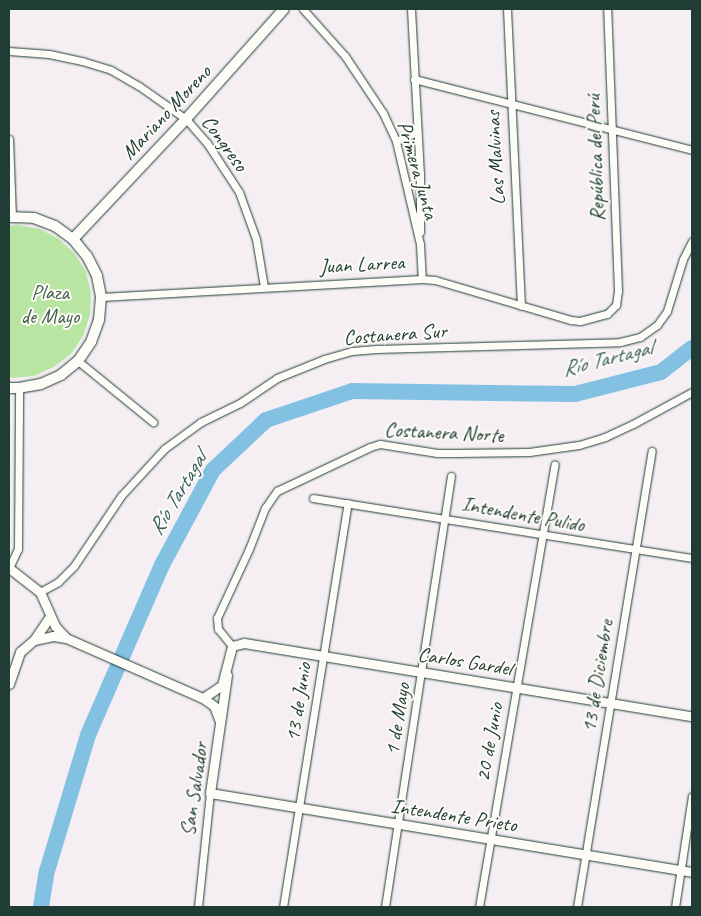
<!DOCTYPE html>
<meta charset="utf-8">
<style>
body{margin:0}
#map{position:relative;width:701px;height:916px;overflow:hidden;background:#f5eff4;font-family:Caveat,sans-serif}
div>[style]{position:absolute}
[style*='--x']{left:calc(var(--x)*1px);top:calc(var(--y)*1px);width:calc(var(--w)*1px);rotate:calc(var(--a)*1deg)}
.green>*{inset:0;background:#b8e5a2}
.river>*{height:16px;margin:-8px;padding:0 8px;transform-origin:8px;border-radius:8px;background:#83c1e3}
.roads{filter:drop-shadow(0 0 1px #1f3d34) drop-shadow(0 0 1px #1f3d34)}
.minor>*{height:7px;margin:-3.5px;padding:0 3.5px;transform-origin:3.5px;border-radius:3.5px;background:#fdfcf7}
.tertiary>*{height:9px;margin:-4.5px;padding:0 4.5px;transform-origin:4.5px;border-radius:4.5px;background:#fdfcf7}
.secondary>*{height:10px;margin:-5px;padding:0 5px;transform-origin:5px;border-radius:5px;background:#fdfcf7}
span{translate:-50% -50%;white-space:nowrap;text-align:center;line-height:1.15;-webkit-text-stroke:4px #fdfcf7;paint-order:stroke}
.street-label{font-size:21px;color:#1f3d34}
.park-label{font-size:21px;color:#3e5f4a}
.water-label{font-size:22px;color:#385e60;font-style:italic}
.frame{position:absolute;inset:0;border:10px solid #1f3d34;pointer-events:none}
</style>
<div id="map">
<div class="green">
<div style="clip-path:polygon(18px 225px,40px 229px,59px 239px,75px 254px,86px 272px,91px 293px,90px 315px,83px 336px,71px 354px,54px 367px,34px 376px,13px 378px,9px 377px,9px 226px)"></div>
</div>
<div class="river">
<div style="--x:41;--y:907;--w:36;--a:-81"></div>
<div style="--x:47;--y:871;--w:142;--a:-73.2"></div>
<div style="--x:88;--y:735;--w:185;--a:-66.5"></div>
<div style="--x:162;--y:565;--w:108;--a:-61.8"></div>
<div style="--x:213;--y:470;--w:73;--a:-43.3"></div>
<div style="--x:266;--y:420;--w:91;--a:-18.6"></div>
<div style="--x:352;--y:391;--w:223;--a:0.8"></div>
<div style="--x:575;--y:394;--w:89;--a:-14.3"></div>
<div style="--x:661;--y:372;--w:39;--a:-38"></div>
</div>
<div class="roads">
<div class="minor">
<div style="--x:303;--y:9;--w:63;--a:48.2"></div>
<div style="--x:345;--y:56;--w:69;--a:56.3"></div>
<div style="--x:383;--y:113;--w:31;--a:65"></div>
<div style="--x:396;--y:141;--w:106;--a:76.9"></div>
<div style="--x:420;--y:244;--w:35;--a:87"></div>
<div style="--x:411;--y:9;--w:165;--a:86.9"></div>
<div style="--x:420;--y:174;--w:58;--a:90"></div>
<div style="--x:507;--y:9;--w:297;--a:87.3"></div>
<div style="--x:9;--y:51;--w:40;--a:4.3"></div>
<div style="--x:49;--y:54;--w:34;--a:12"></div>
<div style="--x:82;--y:61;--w:30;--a:17"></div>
<div style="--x:111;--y:70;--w:32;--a:30"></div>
<div style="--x:139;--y:86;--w:57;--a:35.1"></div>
<div style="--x:186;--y:119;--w:32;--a:49"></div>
<div style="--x:207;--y:143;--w:59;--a:56.9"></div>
<div style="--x:239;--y:192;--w:50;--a:70.1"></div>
<div style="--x:256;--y:239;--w:49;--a:80.5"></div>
<div style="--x:414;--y:79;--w:287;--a:14.3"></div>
<div style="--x:9;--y:139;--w:77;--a:87.8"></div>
<div style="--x:396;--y:141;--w:23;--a:-23"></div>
<div style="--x:101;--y:297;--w:322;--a:-3.2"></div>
<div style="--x:422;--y:279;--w:13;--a:4"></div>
<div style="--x:435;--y:280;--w:142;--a:16.4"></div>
<div style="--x:571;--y:320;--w:9;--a:6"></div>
<div style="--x:580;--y:321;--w:28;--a:-15"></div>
<div style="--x:607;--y:314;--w:13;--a:-45"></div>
<div style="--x:616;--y:305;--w:15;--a:-82"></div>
<div style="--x:618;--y:290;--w:281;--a:-92.2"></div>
<div style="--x:78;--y:361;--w:97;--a:39.1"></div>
<div style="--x:313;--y:498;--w:384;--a:9"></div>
<div style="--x:9;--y:568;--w:21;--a:-65"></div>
<div style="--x:18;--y:549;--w:161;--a:-89.6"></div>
<div style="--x:40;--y:592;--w:21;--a:-29"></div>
<div style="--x:58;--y:582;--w:23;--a:-45"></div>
<div style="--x:74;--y:566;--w:84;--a:-56.1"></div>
<div style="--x:121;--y:496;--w:64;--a:-47.5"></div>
<div style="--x:164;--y:449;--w:46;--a:-36.1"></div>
<div style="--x:201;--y:422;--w:43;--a:-26"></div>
<div style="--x:240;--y:403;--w:45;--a:-34"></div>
<div style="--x:277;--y:378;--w:51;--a:-22"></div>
<div style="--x:324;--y:359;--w:29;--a:-16"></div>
<div style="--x:352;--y:351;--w:24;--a:-5"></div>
<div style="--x:376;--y:349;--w:244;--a:-1.6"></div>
<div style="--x:620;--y:342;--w:21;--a:-14"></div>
<div style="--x:640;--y:337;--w:21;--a:-35"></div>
<div style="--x:657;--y:325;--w:17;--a:-54"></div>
<div style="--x:667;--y:311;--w:54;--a:-72.9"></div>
<div style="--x:683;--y:259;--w:20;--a:-63"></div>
<div style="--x:232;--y:646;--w:22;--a:-129"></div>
<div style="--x:218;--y:629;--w:11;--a:-95"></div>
<div style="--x:217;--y:618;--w:76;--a:-65.1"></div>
<div style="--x:249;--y:549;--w:44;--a:-68.7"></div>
<div style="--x:265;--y:508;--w:21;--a:-55"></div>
<div style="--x:277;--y:491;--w:103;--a:-25.3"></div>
<div style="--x:370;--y:447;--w:10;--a:-17"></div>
<div style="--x:380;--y:444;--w:58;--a:9"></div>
<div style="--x:437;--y:453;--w:20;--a:0"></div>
<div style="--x:457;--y:453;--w:72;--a:-0.8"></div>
<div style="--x:529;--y:452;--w:50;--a:-8"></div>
<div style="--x:579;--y:445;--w:27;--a:-17"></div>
<div style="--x:605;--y:437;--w:31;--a:-25"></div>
<div style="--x:633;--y:424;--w:67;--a:-28.5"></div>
<div style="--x:198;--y:907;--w:115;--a:-84"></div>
<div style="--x:283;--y:907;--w:409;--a:-80.9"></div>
<div style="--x:385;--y:907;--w:436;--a:-81.3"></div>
<div style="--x:479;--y:907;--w:449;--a:-80.3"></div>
<div style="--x:577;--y:907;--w:462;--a:-80.7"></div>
<div style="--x:675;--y:907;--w:112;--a:-81.3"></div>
</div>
<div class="tertiary">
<div style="--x:9;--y:568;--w:39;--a:38"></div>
<div style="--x:40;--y:592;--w:37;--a:66"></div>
<div style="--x:55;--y:626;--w:16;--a:47"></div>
<div style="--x:34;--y:640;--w:19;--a:-12"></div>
<div style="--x:53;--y:636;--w:13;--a:9"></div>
<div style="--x:66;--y:638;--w:150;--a:23.7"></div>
<div style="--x:203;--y:698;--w:14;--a:36"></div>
<div style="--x:214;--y:706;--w:17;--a:69"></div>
<div style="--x:227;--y:675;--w:119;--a:98.2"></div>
<div style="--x:210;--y:793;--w:488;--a:9.3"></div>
<div style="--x:9;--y:684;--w:34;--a:-71"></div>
<div style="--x:20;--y:652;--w:18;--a:-41"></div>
<div style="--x:34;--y:640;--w:29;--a:-56"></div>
<div style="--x:203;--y:698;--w:23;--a:-34"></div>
<div style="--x:222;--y:685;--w:40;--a:-75.6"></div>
<div style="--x:232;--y:646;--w:12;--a:-14"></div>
<div style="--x:244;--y:643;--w:454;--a:9.3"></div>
</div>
<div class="secondary">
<div style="--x:9;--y:217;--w:25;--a:2"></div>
<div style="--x:34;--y:218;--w:22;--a:21"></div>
<div style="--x:55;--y:226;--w:22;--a:36"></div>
<div style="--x:73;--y:239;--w:22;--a:51"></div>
<div style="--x:87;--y:256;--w:22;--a:63"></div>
<div style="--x:97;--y:276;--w:21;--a:79"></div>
<div style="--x:101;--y:297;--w:23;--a:95"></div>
<div style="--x:99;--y:320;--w:23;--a:110"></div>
<div style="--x:91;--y:342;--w:23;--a:124"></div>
<div style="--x:78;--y:361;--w:22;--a:141"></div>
<div style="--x:61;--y:375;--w:22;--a:156"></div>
<div style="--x:41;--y:384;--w:22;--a:170"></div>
<div style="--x:19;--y:388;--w:10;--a:180"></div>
<div style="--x:73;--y:239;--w:165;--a:-46.7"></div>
<div style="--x:186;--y:119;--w:147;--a:-48.3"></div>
</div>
</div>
<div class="street-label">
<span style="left:166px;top:112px;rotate:-47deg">Mariano Moreno</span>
<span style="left:225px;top:143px;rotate:54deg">Congreso</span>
<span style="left:495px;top:158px;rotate:-93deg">Las Malvinas</span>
<span style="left:595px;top:158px;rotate:-92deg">República del Perú</span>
<span style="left:418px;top:170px;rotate:74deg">Primera Junta</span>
<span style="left:362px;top:264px;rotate:-3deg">Juan Larrea</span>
<span style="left:395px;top:334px;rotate:-4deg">Costanera Sur</span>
<span style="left:444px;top:432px;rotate:3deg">Costanera Norte</span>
<span style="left:523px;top:514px;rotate:10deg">Intendente Pulido</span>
<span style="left:465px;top:661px;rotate:9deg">Carlos Gardel</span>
<span style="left:597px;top:676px;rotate:-81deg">13 de Diciembre</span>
<span style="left:298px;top:702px;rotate:-81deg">13 de Junio</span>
<span style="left:397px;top:719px;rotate:-81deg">1 de Mayo</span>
<span style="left:489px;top:742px;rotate:-80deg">20 de Junio</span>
<span style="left:194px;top:789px;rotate:-82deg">San Salvador</span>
<span style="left:454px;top:815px;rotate:9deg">Intendente Prieto</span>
</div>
<div class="park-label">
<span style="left:50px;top:304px">Plaza<br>de Mayo</span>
</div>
<div class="water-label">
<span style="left:607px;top:359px;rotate:-14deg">Río Tartagal</span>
<span style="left:178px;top:494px;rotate:-59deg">Río Tartagal</span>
</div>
<div class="frame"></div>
</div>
